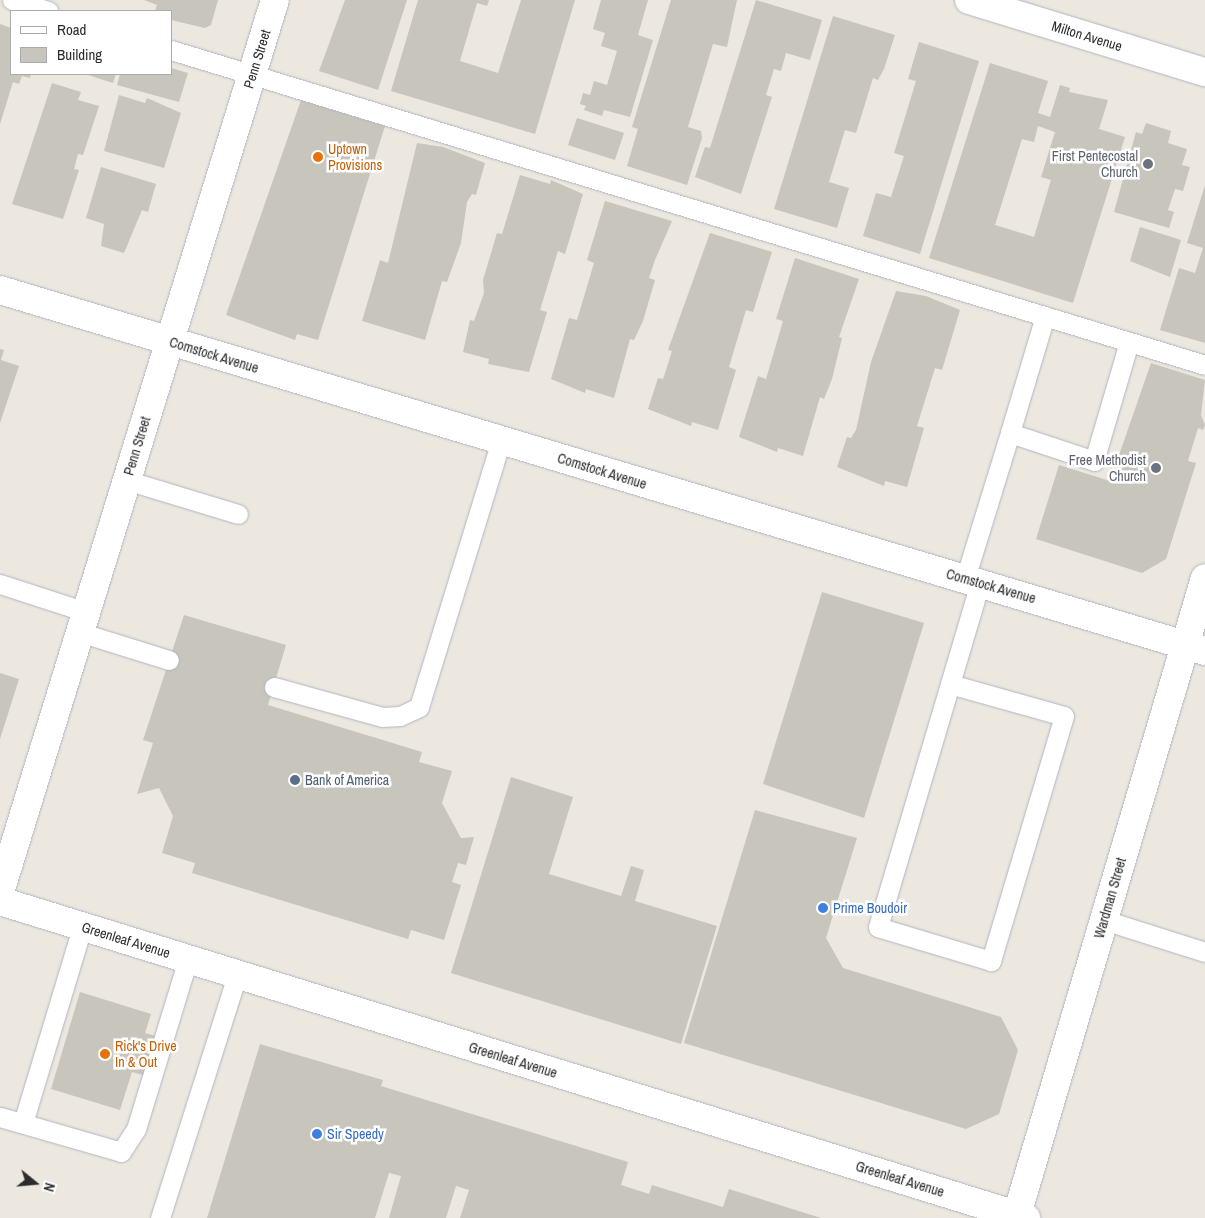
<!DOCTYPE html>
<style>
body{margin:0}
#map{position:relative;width:1205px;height:1218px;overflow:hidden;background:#ece7df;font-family:"Archivo Narrow",sans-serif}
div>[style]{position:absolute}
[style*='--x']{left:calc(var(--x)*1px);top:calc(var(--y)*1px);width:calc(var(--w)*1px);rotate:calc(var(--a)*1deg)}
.building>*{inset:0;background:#c8c5bd}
.roads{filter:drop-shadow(0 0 1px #b2b5be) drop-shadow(0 0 1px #b2b5be)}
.service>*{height:19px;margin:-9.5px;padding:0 9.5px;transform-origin:9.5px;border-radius:9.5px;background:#fff}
.minor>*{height:28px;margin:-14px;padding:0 14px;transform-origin:14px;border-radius:14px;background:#fff}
.tertiary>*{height:28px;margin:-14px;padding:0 14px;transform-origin:14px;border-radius:14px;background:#fff}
.dots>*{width:14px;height:14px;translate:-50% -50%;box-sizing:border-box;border:2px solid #fff;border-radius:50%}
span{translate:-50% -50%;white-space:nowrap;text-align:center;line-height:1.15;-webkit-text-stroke:5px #fff;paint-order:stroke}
.street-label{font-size:14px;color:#2c2c2c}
.food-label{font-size:14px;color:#c56008}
.left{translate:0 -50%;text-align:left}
.worship-label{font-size:14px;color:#5b616d}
.right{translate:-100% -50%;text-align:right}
.service-label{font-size:14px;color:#4e5e75}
.shop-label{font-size:14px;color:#366cbe}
.legend{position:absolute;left:10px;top:10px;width:162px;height:65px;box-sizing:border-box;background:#fff;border:1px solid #ababab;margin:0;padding:6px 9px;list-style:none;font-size:15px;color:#2c2c2c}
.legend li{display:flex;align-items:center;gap:10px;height:25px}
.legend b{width:25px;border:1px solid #ababab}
.north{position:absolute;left:10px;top:1158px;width:50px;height:50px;-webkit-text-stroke:4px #fff;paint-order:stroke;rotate:107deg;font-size:14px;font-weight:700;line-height:20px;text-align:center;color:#2c2c2c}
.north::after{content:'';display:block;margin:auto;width:18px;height:22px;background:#2c2c2c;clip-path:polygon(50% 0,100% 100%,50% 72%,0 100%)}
</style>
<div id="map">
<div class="building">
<div style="clip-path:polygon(144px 0,218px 0,211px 25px,205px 28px,171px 20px,171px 11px,155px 11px,157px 5px)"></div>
<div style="clip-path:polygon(345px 0,407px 0,378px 90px,319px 71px)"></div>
<div style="clip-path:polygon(418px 0,489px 0,487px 6px,477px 3px,460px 61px,498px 73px,521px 0,575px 0,535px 134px,391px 91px)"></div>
<div style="clip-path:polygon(601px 0,648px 0,638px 35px,653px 40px,630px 117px,604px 110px,602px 116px,584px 110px,586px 106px,580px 104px,583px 93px,590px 95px,594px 81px,607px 85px,617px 51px,601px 46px,605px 33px,593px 29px)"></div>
<div style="clip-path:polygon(671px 0,737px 0,727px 47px,713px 44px,688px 127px,701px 131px,702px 138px,687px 185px,627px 166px,638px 129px,632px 127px)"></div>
<div style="clip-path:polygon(756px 0,822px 20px,810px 60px,786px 53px,781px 71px,774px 69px,766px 95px,772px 97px,741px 194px,695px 177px,705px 147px,710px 148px)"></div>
<div style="clip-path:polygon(833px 16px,895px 35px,884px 69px,878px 80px,873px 78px,856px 133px,845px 130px,829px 182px,849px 188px,837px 228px,774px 209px)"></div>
<div style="clip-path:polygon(0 24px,11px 28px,11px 74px,31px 74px,30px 78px,22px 76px,19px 84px,13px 82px,0 124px)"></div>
<div style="clip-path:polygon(919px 42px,979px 61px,920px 254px,863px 236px,876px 193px,891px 197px,904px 156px,894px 153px,916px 81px,908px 79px)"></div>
<div style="clip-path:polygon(evenodd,990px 63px,1048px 81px,1038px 113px,1050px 117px,1060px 85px,1070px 88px,1069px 92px,1108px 100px,1099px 129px,1125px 137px,1073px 303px,929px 258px,990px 63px,1038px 126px,1055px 132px,1041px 177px,1051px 180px,1034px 237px,995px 225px,1022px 139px,1034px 142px,1038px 126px)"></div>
<div style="clip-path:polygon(171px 68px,188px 73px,179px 102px,117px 85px,120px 74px,171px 74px)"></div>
<div style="clip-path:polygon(85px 74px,116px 74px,113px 83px)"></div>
<div style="clip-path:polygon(52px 83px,81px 92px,78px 100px,99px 106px,83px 155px,78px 154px,74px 169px,79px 170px,63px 219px,12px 204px)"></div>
<div style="clip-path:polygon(119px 95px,145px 103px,147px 98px,181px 113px,164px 168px,104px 151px)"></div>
<div style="clip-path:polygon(301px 100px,385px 126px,318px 340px,297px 334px,295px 340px,226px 315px)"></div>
<div style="clip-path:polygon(577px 118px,624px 133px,615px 160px,568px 145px)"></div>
<div style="clip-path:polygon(1146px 123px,1171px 131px,1168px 143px,1187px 149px,1182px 165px,1190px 167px,1183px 191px,1175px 189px,1168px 210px,1174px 212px,1169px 228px,1114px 212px,1136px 132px,1142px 134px)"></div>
<div style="clip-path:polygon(417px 143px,443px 147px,485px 163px,476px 195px,472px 194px,467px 202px,461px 243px,447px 282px,442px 281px,425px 340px,362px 321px,380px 260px,388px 263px)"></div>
<div style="clip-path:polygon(101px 167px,156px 184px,148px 212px,142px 210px,124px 253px,101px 246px,104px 224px,86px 218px)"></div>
<div style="clip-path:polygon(520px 175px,550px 184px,551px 180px,583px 194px,565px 254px,558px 251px,540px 310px,547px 312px,529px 372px,488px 364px,489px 359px,463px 352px,470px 320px,474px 321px,484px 293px,483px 280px,497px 233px,502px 234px)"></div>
<div style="clip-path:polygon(1205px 185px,1205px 343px,1160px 330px,1179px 268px,1195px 273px,1203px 248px,1187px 243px)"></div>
<div style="clip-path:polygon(605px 201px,672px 221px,655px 260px,649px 278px,655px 280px,643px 321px,634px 340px,630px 339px,614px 398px,586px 389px,585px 393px,551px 379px,569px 318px,577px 320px,594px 263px,587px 260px)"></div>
<div style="clip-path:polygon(1140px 227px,1181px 240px,1170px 277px,1130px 261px)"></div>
<div style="clip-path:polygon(710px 233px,772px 252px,753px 312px,746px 310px,729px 367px,736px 370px,718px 430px,692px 422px,691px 426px,648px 409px,658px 378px,663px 379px,666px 370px,672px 351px,668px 350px)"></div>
<div style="clip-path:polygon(795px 258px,859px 279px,839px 337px,842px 338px,832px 379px,824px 399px,820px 397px,803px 456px,778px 448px,777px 452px,739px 437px,758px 376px,766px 379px,783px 321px,776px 319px)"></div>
<div style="clip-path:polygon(896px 291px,926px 296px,960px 310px,942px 370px,935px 368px,917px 426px,924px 428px,907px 487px,885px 481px,884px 486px,837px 467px,847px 437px,851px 438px,856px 430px,871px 362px)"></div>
<div style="clip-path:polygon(0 349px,4px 350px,1px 360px,19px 366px,0 423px)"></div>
<div style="clip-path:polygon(1151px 363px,1205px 380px,1201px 415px,1205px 425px,1203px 430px,1198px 428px,1188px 461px,1196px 463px,1166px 559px,1142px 573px,1036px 539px,1059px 465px,1110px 481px)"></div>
<div style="clip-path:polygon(822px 592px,924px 623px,864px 818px,763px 784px)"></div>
<div style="clip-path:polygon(184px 615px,286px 645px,268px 705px,422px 752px,419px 762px,452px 771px,442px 803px,461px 838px,474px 837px,466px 865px,458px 863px,452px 882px,461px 885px,444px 940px,411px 930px,408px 939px,192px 873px,195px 863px,162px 853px,173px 816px,159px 788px,137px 794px,153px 743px,143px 740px)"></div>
<div style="clip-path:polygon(0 673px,19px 679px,0 739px)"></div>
<div style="clip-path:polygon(511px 777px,573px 797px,549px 874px,621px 896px,631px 866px,644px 870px,635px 901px,717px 926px,681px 1044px,451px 973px)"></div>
<div style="clip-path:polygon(755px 810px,857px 838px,826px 938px,843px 968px,1001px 1017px,1018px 1050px,999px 1114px,966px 1129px,684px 1043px)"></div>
<div style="clip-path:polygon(80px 992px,151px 1014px,145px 1033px,155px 1036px,143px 1075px,132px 1072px,120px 1110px,51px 1089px)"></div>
<div style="clip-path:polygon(260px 1044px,383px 1080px,381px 1086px,628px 1162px,621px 1185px,649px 1194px,652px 1185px,723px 1207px,729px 1189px,821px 1218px,460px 1218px,469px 1190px,456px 1186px,446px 1218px,389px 1218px,401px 1176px,389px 1173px,375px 1218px,207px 1218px)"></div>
</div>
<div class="roads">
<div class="service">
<div style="--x:12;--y:0;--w:38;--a:17"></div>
<div style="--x:171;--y:50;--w:1081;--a:16.94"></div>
<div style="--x:1045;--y:316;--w:122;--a:106.7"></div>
<div style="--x:1010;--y:433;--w:89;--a:18.4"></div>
<div style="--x:1094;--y:461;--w:124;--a:-73.6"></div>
<div style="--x:126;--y:480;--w:117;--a:16.9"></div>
<div style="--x:965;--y:579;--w:153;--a:-72.9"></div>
<div style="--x:0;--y:584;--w:90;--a:18"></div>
<div style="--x:79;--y:632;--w:94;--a:17.3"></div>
<div style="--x:950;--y:684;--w:118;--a:15.7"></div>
<div style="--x:1064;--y:716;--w:256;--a:106.6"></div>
<div style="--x:991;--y:961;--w:118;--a:-163.3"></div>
<div style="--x:878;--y:927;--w:253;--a:-73.5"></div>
<div style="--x:950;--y:684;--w:105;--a:-73.5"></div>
<div style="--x:274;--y:687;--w:112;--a:15.5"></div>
<div style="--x:382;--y:717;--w:18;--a:-3"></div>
<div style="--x:400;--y:716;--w:21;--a:-25"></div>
<div style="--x:419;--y:707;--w:278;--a:-72.9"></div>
<div style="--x:1104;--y:920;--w:106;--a:17.6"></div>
<div style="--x:0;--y:1117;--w:126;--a:16.1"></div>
<div style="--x:121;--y:1152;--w:27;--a:-57"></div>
<div style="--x:136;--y:1129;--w:178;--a:-73"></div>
<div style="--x:23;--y:1123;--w:205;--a:-73.2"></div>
<div style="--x:160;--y:1218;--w:255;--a:-72.4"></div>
</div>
<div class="minor">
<div style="--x:969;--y:0;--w:247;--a:17"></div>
<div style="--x:0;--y:290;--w:1258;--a:16.68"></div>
<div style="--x:1016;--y:1218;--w:667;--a:-73.55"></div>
</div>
<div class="tertiary">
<div style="--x:0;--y:892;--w:933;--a:-72.87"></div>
<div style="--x:0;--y:901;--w:1074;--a:17.17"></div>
</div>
</div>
<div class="dots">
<div style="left:318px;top:157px;background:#e8710a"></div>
<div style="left:1148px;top:164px;background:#6b7280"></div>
<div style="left:1156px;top:468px;background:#6b7280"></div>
<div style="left:295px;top:780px;background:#5c6f8a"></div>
<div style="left:823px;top:908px;background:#3f7fe0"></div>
<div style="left:105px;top:1054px;background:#e8710a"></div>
<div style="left:317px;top:1134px;background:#3f7fe0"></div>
</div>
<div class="street-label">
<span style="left:1087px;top:36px;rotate:17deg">Milton Avenue</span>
<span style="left:257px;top:59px;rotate:-73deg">Penn Street</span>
<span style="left:214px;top:355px;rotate:17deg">Comstock Avenue</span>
<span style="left:137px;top:446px;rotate:-73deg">Penn Street</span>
<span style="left:602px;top:471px;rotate:17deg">Comstock Avenue</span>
<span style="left:991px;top:586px;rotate:16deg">Comstock Avenue</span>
<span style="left:1110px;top:898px;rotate:-74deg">Wardman Street</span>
<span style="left:126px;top:940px;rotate:17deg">Greenleaf Avenue</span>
<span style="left:513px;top:1060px;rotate:17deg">Greenleaf Avenue</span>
<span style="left:900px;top:1179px;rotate:17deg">Greenleaf Avenue</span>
</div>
<div class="food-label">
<span class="left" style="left:328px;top:157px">Uptown<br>Provisions</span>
<span class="left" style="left:115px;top:1054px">Rick's Drive<br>In &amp; Out</span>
</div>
<div class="worship-label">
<span class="right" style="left:1138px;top:164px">First Pentecostal<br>Church</span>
<span class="right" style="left:1146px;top:468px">Free Methodist<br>Church</span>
</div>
<div class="service-label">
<span class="left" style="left:305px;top:780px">Bank of America</span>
</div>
<div class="shop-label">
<span class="left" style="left:833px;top:908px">Prime Boudoir</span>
<span class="left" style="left:327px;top:1134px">Sir Speedy</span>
</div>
<ul class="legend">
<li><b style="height:6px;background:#fff"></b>Road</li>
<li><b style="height:14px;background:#c8c5bd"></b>Building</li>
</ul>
<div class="north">N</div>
</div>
